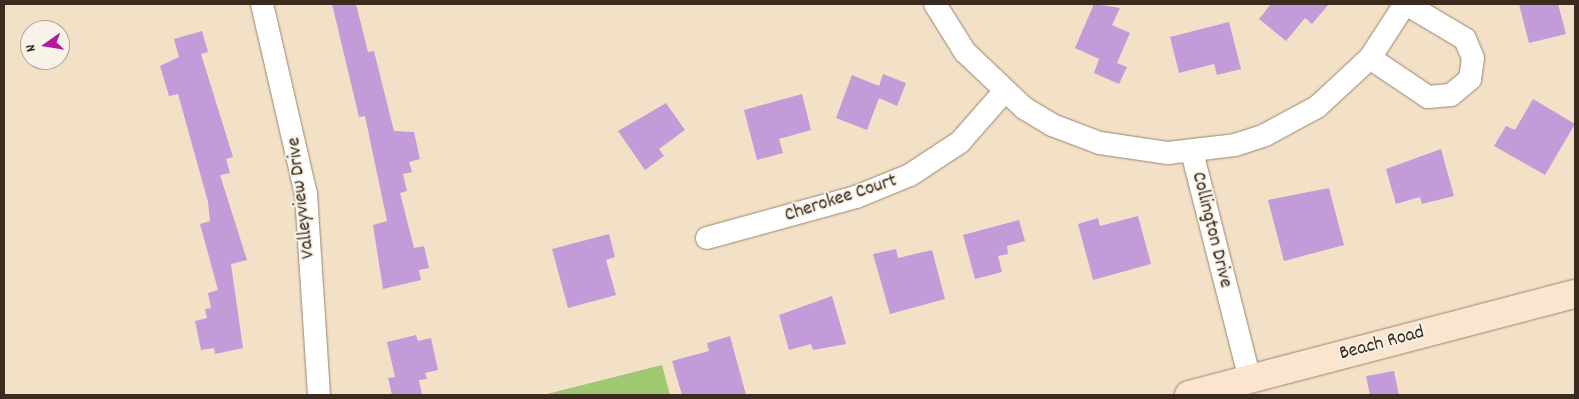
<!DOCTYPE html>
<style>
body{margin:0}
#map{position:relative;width:1579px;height:399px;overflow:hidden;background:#f3e1c7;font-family:Dekko,sans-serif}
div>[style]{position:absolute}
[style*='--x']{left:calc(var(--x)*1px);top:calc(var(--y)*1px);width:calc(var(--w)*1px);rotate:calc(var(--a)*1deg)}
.green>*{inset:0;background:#a0c772}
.building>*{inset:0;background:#c29bd8}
.roads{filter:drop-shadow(0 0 1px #978672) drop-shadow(0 0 1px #978672)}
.street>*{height:22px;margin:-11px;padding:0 11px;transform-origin:11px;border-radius:11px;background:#fff}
.secondary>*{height:28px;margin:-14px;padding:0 14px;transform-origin:14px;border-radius:14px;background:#fce5cf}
span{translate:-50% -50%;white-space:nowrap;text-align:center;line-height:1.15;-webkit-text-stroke:4px #f7f3e8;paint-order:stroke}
.street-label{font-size:20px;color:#3b2a1e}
.frame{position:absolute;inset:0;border:5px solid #3b2a1e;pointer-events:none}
.north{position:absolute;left:20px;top:20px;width:50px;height:50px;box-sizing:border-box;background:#f7f3e8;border:1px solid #aca397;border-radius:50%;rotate:257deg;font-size:14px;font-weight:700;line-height:20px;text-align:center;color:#3b2a1e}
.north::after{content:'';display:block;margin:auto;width:18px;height:22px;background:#b5179e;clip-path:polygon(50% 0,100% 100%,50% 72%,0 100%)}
</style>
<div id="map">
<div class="green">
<div style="clip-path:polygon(662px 365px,670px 395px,543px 395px)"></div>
</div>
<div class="building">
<div style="clip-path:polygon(332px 4px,356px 4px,368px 52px,374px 51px,394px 131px,414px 132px,420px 159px,409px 162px,412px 172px,403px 174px,407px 191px,400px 193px,414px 248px,424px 246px,429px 268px,419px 270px,421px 280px,383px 289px,373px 225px,387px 221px,365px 116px,359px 117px)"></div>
<div style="clip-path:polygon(1094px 4px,1120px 8px,1112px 25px,1130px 33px,1117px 63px,1127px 67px,1119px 84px,1094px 73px,1099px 59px,1075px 48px)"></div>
<div style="clip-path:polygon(1271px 4px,1329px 4px,1312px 24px,1305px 18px,1286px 41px,1259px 19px)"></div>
<div style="clip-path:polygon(1519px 4px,1558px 4px,1566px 34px,1529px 43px)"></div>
<div style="clip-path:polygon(1229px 22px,1241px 69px,1217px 75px,1214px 64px,1179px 73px,1170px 37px)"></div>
<div style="clip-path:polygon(202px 31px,208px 52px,201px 54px,233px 157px,226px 159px,230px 173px,220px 175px,247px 260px,231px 264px,243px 348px,215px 354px,214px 348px,201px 350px,195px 321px,207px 318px,205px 309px,211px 308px,208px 293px,218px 290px,200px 224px,210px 221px,208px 202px,178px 94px,169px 96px,160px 66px,179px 57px,174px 39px)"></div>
<div style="clip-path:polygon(883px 74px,906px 83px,897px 106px,879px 98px,867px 130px,836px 118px,852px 75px,879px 86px)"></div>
<div style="clip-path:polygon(802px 94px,811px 130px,779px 139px,783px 153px,757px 160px,744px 110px)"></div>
<div style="clip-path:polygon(1533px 99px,1575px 124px,1545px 175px,1494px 146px,1506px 126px,1515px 130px)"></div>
<div style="clip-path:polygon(666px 103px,685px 130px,659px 149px,664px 156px,645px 170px,618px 131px)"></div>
<div style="clip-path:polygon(1441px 149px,1454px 196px,1422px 204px,1420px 197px,1396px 204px,1386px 169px)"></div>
<div style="clip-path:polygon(1329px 188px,1344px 245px,1284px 261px,1268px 200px)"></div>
<div style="clip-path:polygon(1138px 216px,1151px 264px,1093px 280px,1078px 224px,1098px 218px,1100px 226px)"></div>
<div style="clip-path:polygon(1019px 220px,1025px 241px,1007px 246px,1008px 254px,998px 256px,1002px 272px,975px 279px,963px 235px)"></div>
<div style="clip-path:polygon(609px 234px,615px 257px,606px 260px,616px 295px,568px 308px,552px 249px)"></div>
<div style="clip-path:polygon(896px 249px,898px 258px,932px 250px,945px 299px,890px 314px,873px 254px)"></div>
<div style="clip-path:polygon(832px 296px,846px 344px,813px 350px,811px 344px,789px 350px,779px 315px)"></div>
<div style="clip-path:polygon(416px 335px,418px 341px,431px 338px,438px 370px,425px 373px,427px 379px,419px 380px,422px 395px,392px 395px,388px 378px,395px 377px,387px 342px)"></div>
<div style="clip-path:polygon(730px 336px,746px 395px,682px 395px,672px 361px,709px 351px,707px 343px)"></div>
<div style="clip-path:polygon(1394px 371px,1399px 395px,1370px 395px,1366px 376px)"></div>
</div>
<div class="roads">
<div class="street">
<div style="--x:262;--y:4;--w:195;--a:77"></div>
<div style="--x:306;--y:194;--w:201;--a:86.3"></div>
<div style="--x:935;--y:4;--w:57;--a:58"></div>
<div style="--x:965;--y:52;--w:81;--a:43.5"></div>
<div style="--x:1024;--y:108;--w:33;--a:31"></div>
<div style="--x:1052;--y:125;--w:51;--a:20.6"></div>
<div style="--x:1100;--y:143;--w:69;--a:8.4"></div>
<div style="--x:1168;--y:153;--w:67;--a:-6.8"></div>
<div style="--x:1235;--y:145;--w:32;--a:-18"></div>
<div style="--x:1265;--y:135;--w:59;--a:-28.3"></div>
<div style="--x:1317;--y:107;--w:72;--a:-42.8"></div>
<div style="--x:1370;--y:58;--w:64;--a:-57.1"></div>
<div style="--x:1370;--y:58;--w:70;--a:33.9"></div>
<div style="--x:1428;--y:97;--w:23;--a:-5"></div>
<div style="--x:1451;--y:95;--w:25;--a:-40"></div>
<div style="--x:1470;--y:79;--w:21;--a:-82"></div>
<div style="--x:1473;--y:58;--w:21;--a:-113"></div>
<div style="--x:1465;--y:39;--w:69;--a:-149.3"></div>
<div style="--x:1192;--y:152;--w:234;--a:75.7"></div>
<div style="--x:707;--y:238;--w:155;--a:-15.4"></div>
<div style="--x:856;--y:197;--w:58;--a:-22.2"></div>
<div style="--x:910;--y:175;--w:60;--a:-33.4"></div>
<div style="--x:960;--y:142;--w:67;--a:-48.7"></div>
</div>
<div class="secondary">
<div style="--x:1189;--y:395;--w:399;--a:-14.7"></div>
</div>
</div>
<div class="street-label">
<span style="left:302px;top:198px;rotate:-97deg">Valleyview Drive</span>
<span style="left:841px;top:199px;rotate:-18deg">Cherokee Court</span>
<span style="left:1211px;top:230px;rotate:76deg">Collington Drive</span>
<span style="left:1382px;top:344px;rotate:-15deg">Beach Road</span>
</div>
<div class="frame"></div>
<div class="north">N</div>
</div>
